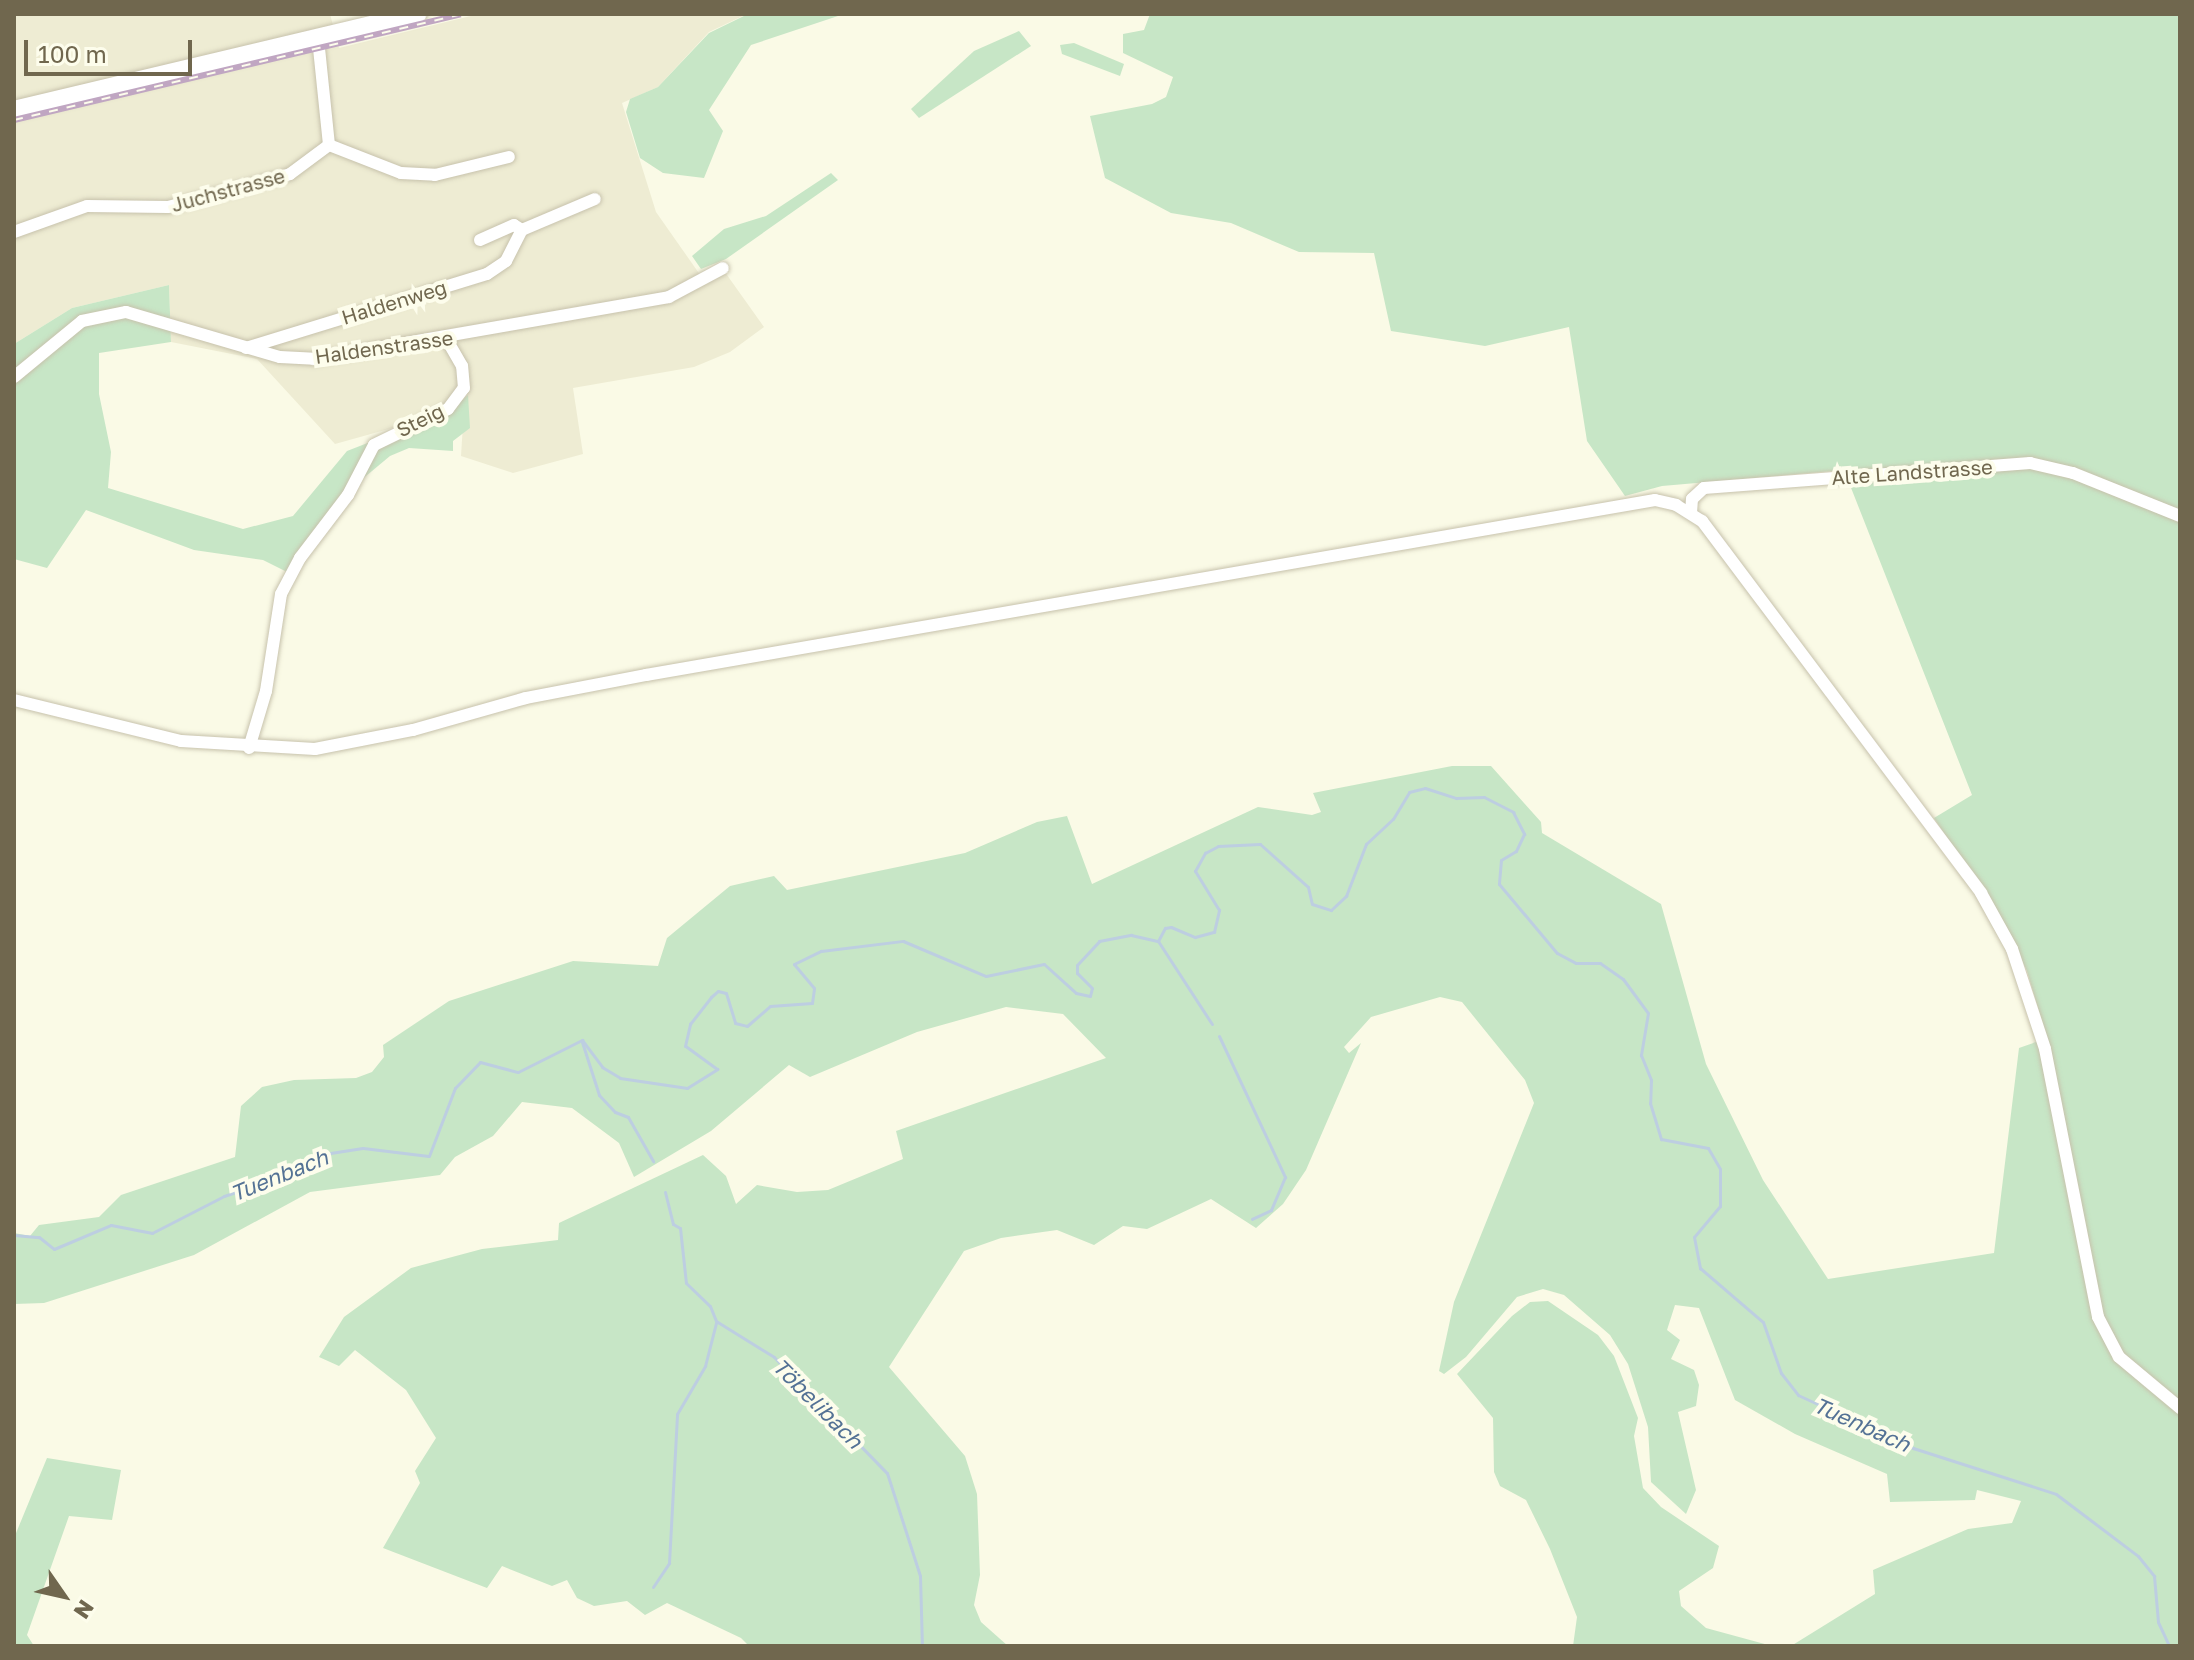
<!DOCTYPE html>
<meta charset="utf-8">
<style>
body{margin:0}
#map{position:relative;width:2194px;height:1660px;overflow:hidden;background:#fafae6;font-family:"Golos Text",sans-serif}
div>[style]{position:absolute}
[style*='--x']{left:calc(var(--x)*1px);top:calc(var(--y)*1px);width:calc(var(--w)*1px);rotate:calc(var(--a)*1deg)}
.residential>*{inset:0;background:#eeecd3}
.green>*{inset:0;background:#c7e6c6}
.stream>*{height:3px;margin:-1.5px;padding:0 1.5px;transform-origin:1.5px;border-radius:1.5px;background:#bdcee1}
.roads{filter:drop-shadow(0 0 2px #c7c2ac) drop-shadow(0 0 2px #c7c2ac)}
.street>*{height:12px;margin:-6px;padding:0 6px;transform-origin:6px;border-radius:6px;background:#fff}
.secondary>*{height:18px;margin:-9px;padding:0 9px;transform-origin:9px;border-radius:9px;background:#fff}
.rail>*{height:6px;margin-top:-3px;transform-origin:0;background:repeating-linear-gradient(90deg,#fdfdec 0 9px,#c0a6c2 0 18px);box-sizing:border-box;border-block:2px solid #c0a6c2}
span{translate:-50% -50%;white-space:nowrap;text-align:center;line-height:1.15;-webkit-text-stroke:8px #fdfdec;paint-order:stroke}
.street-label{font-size:20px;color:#70674e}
.water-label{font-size:22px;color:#547295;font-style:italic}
.frame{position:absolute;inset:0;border:16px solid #70674e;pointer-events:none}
.north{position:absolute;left:24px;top:1556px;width:80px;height:80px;-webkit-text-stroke:6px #fdfdec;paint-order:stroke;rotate:124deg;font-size:22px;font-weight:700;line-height:32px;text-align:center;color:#70674e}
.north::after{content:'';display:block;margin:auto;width:28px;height:36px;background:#70674e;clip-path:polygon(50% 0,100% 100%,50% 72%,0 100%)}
.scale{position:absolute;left:24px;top:40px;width:168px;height:36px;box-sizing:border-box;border:4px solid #70674e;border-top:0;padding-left:10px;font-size:24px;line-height:28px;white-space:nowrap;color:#70674e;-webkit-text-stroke:6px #fdfdec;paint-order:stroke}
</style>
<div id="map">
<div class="residential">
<div style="clip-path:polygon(330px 14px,339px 48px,479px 14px,747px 14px,709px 32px,658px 87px,622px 103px,656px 212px,703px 279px,722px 268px,764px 327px,730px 352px,694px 367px,573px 388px,583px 454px,513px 473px,461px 456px,464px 408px,335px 444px,257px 359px,171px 342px,169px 285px,72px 308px,14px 344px,14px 15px)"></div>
</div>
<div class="green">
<div style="clip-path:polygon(748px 14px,841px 15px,751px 45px,709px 110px,723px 131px,704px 178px,663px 173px,640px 158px,626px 112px,630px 99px,658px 87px,709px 33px)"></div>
<div style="clip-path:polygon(1150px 14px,2180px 14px,2180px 1646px,1791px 1646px,1875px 1594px,1873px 1570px,1968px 1529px,2012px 1523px,2021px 1501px,1977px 1490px,1975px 1500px,1890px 1502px,1887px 1474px,1795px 1434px,1735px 1400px,1699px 1308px,1675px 1305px,1667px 1330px,1680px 1340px,1671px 1359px,1694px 1370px,1699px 1385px,1696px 1406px,1678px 1412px,1696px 1490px,1686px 1514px,1651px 1482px,1648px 1427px,1628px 1364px,1610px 1335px,1564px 1295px,1543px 1289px,1517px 1297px,1466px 1357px,1444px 1374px,1439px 1371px,1454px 1302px,1534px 1103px,1525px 1080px,1462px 1002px,1440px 997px,1371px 1017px,1344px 1047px,1349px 1053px,1361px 1043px,1306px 1170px,1283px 1204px,1256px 1228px,1211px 1199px,1147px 1229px,1123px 1226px,1094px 1245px,1057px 1230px,1001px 1238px,964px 1251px,889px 1367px,965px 1456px,977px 1494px,980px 1575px,974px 1605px,981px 1622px,1008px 1646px,749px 1646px,741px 1638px,667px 1603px,645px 1615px,627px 1601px,594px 1606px,577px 1598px,567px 1580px,552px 1586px,502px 1566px,487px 1588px,383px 1548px,420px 1483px,415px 1471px,436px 1438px,406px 1390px,355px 1350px,339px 1366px,319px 1357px,344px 1317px,411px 1268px,482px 1249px,558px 1240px,559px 1223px,703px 1155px,726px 1176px,736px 1204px,757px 1185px,797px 1192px,828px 1190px,903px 1159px,896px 1131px,1106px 1058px,1063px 1014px,1006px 1007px,917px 1032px,810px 1077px,789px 1065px,711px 1131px,634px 1177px,619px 1143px,572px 1108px,522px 1102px,493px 1136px,455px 1157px,440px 1175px,310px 1192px,194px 1255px,44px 1303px,14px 1304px,14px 1233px,30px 1236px,39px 1225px,99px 1217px,121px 1195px,235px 1157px,241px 1106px,262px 1087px,294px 1080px,356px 1078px,372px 1072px,384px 1057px,383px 1045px,449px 1001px,573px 961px,658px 966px,667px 938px,730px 886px,774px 876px,787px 890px,965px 853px,1037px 822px,1067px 816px,1092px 884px,1258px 807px,1312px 815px,1321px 812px,1313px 793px,1452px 766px,1491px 766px,1541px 822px,1542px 833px,1661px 904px,1706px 1064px,1763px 1180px,1828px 1279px,1994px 1253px,2019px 1048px,2047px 1038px,2027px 971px,2006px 927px,1934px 818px,1972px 795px,1844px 470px,1662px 486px,1625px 496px,1587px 441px,1569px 327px,1485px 346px,1391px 331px,1374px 253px,1299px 252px,1231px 223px,1171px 213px,1105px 178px,1090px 116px,1152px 104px,1166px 97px,1173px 77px,1123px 53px,1123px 34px,1144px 30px)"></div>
<div style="clip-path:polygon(1019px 31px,1031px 46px,919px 118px,911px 109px,974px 51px)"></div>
<div style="clip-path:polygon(1074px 43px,1124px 64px,1120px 76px,1062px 54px,1060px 45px)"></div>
<div style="clip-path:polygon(831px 173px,838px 180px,726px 259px,701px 269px,692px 256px,724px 229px,766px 216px)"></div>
<div style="clip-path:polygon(169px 285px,171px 342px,99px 353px,99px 394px,111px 452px,108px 488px,243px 529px,293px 516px,347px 451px,450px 411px,468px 395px,470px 428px,453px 441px,453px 451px,409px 448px,390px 456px,360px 481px,289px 573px,263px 560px,194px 550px,86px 510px,47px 568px,14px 559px,14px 344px,72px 308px)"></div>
<div style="clip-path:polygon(1548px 1301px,1598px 1335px,1614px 1356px,1638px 1418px,1634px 1436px,1643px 1488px,1661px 1507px,1719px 1546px,1713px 1568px,1679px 1591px,1681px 1606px,1706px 1628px,1772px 1646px,1573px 1646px,1577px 1617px,1550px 1549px,1526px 1500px,1500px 1486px,1494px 1472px,1493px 1418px,1457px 1374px,1512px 1316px,1530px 1302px)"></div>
<div style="clip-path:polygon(47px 1458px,121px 1470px,112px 1520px,69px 1516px,27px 1635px,34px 1646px,14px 1646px,14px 1538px)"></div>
</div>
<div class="stream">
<div style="--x:1158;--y:941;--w:99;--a:57"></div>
<div style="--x:1219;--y:1036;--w:156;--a:64.9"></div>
<div style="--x:1285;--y:1177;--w:36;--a:113"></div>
<div style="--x:1271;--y:1210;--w:21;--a:155"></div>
<div style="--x:582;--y:1042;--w:56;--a:72.2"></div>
<div style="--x:599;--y:1095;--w:23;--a:47"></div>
<div style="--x:615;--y:1112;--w:14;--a:21"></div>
<div style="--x:628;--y:1117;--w:51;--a:60.4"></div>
<div style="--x:665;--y:1192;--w:33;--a:76"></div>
<div style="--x:673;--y:1224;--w:8;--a:30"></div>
<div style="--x:680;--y:1228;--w:55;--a:83.8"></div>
<div style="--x:686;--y:1283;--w:33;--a:44"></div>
<div style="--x:710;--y:1306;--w:16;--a:68"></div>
<div style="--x:716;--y:1321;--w:68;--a:31.8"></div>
<div style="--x:774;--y:1357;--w:162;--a:45.8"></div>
<div style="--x:887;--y:1473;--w:108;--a:72.2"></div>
<div style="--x:920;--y:1576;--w:70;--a:88.4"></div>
<div style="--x:14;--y:1235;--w:25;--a:5"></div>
<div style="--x:39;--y:1237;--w:19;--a:39"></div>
<div style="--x:54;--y:1249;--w:62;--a:-22.8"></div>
<div style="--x:111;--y:1225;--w:42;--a:11"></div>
<div style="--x:152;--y:1233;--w:81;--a:-27.2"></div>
<div style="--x:224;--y:1196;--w:83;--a:-18.9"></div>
<div style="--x:303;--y:1169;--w:26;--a:-36"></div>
<div style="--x:324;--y:1154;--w:39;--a:-9"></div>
<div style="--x:363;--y:1148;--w:66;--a:6.9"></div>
<div style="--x:429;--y:1156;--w:73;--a:-69.1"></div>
<div style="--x:455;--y:1088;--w:36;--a:-46"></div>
<div style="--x:480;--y:1062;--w:39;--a:15"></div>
<div style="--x:518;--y:1072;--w:72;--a:-26.6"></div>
<div style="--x:582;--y:1040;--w:34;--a:53"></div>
<div style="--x:602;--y:1067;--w:21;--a:31"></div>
<div style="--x:620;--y:1078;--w:68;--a:8.5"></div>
<div style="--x:687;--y:1088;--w:36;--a:-32"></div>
<div style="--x:717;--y:1069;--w:39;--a:-144"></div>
<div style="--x:685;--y:1046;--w:23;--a:-77"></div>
<div style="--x:690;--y:1024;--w:34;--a:-52"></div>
<div style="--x:711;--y:997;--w:9;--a:-41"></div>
<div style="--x:718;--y:991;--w:8;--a:14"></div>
<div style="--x:726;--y:993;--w:31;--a:73"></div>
<div style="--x:735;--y:1023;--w:12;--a:14"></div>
<div style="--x:747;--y:1026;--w:30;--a:-41"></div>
<div style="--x:770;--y:1006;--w:42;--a:-4.1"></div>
<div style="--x:812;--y:1003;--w:15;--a:-82"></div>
<div style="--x:814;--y:988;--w:31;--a:-130"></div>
<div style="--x:794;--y:964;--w:30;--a:-26"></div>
<div style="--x:821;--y:951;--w:83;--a:-7"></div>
<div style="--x:903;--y:941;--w:90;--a:22.9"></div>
<div style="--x:986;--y:976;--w:59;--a:-11.7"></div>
<div style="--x:1044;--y:964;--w:43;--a:42.2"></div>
<div style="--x:1076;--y:993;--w:14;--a:12"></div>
<div style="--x:1090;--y:996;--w:8;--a:-76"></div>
<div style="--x:1092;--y:988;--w:21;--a:-135"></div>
<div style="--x:1077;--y:973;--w:8;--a:-90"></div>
<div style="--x:1077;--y:965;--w:33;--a:-47"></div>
<div style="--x:1099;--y:941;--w:33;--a:-11"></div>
<div style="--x:1131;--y:935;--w:28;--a:13"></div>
<div style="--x:1158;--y:941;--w:15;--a:-62"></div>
<div style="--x:1165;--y:928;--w:6;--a:-9"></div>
<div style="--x:1171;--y:927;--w:26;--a:23"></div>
<div style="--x:1195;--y:937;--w:20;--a:-15"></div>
<div style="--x:1214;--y:932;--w:23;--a:-77"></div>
<div style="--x:1219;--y:910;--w:46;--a:-121.6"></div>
<div style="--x:1195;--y:871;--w:21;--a:-61"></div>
<div style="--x:1205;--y:853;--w:15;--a:-28"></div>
<div style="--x:1218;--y:846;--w:42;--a:-2.7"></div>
<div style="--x:1260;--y:844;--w:64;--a:41.9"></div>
<div style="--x:1308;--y:887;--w:17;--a:77"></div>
<div style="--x:1312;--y:904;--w:20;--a:18"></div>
<div style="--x:1331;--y:910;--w:21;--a:-43"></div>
<div style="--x:1346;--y:896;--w:56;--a:-69"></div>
<div style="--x:1366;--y:844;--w:37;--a:-43"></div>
<div style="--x:1393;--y:819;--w:31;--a:-59"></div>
<div style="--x:1409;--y:792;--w:16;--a:-14"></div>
<div style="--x:1425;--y:788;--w:33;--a:18"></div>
<div style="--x:1456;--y:798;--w:28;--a:-2"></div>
<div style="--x:1484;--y:797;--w:33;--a:27"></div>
<div style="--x:1513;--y:812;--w:25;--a:63"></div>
<div style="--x:1524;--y:834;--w:19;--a:115"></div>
<div style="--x:1516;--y:851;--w:17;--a:149"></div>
<div style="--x:1501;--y:860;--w:24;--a:95"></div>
<div style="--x:1499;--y:884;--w:90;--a:50"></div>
<div style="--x:1557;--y:953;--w:21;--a:28"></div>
<div style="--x:1576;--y:963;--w:24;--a:0"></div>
<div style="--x:1600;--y:963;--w:28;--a:35"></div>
<div style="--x:1623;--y:979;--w:42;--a:53.7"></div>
<div style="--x:1648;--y:1013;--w:43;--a:99.5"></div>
<div style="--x:1641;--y:1055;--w:27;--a:68"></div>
<div style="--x:1651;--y:1080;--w:23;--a:92"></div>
<div style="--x:1650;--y:1103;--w:38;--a:73"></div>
<div style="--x:1661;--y:1139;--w:48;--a:10.8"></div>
<div style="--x:1708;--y:1148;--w:24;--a:60"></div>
<div style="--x:1720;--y:1169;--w:37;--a:90"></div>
<div style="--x:1720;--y:1206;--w:40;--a:130"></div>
<div style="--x:1694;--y:1237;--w:32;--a:79"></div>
<div style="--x:1700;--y:1268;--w:83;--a:40.6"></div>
<div style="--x:1763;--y:1322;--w:54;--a:70.6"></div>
<div style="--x:1781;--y:1373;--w:28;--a:52"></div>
<div style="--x:1798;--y:1395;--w:127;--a:24.7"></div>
<div style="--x:1913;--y:1448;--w:150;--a:17.8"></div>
<div style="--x:2056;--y:1494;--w:103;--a:37.1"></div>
<div style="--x:2138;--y:1556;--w:26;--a:51"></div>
<div style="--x:2154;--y:1576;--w:46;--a:85"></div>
<div style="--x:2158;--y:1622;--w:26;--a:65"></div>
<div style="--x:653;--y:1587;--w:29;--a:-56"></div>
<div style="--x:669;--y:1563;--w:149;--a:-86.9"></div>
<div style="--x:677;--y:1414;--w:56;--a:-59.7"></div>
<div style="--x:705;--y:1366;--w:44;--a:-75.7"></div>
</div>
<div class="roads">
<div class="street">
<div style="--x:329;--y:145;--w:77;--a:21.3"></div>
<div style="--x:401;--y:173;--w:34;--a:3"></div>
<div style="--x:435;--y:175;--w:76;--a:-13.7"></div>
<div style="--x:14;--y:232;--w:77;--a:-19.6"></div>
<div style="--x:87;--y:206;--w:81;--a:0.7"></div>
<div style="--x:168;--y:207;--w:126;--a:-15.1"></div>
<div style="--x:290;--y:174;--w:49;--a:-36.6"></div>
<div style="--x:329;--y:145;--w:108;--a:-95.9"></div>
<div style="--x:480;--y:240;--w:37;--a:-24"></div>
<div style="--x:514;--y:225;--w:9;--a:32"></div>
<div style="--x:246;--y:348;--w:252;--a:-17.1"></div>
<div style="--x:487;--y:274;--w:23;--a:-34"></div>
<div style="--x:506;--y:261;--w:35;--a:-63"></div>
<div style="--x:522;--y:230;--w:79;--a:-23"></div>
<div style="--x:14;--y:377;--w:88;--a:-39.5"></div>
<div style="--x:82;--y:321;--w:45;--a:-11.6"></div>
<div style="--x:126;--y:312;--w:160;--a:16.3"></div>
<div style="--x:280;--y:357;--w:34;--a:3"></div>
<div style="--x:314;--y:359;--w:360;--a:-9.9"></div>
<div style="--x:669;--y:297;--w:61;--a:-28.2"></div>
<div style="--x:1691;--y:513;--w:14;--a:-86"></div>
<div style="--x:1692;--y:499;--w:16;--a:-43"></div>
<div style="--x:1704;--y:488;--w:327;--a:-4.4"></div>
<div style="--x:2030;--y:463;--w:44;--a:13.1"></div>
<div style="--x:2073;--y:473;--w:115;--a:21.9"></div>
<div style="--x:14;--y:700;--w:172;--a:13.8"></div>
<div style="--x:181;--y:741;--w:134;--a:3.4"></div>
<div style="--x:315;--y:749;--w:100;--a:-11"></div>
<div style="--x:413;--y:730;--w:117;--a:-15.8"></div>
<div style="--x:526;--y:698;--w:122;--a:-10.9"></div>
<div style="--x:646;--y:675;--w:1024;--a:-9.84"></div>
<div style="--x:1655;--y:500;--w:22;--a:13"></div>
<div style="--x:1676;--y:505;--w:31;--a:32"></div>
<div style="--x:1702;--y:521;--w:465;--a:53.1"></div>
<div style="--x:1981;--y:893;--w:64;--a:61"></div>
<div style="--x:2012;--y:949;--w:105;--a:71.7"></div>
<div style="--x:2045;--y:1049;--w:273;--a:78.8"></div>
<div style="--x:2098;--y:1317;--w:45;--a:62.3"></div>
<div style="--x:2119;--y:1357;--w:80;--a:39.9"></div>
<div style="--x:249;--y:748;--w:59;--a:-73.4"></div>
<div style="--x:266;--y:691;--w:98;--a:-81.2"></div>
<div style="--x:281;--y:594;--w:41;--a:-62.2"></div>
<div style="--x:300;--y:558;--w:79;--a:-52.7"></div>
<div style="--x:348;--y:495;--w:56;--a:-62.5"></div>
<div style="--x:374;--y:445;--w:82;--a:-25.9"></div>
<div style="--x:448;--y:409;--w:26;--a:-53"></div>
<div style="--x:464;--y:388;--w:22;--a:-95"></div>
<div style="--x:462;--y:366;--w:32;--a:-120"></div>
</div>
<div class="secondary">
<div style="--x:14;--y:110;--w:415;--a:-13.4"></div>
</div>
</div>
<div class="rail">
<div style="--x:14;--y:120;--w:459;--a:-13.3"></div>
</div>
<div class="street-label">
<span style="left:228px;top:190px;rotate:-15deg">Juchstrasse</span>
<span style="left:394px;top:302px;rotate:-17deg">Haldenweg</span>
<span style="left:384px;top:347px;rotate:-8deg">Haldenstrasse</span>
<span style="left:420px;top:420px;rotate:-26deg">Steig</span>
<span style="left:1912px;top:472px;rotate:-4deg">Alte Landstrasse</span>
</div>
<div class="water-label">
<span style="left:279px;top:1175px;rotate:-22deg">Tuenbach</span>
<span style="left:818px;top:1403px;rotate:45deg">Töbelibach</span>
<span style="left:1862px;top:1424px;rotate:24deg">Tuenbach</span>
</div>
<div class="frame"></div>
<div class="north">N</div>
<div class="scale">100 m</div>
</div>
